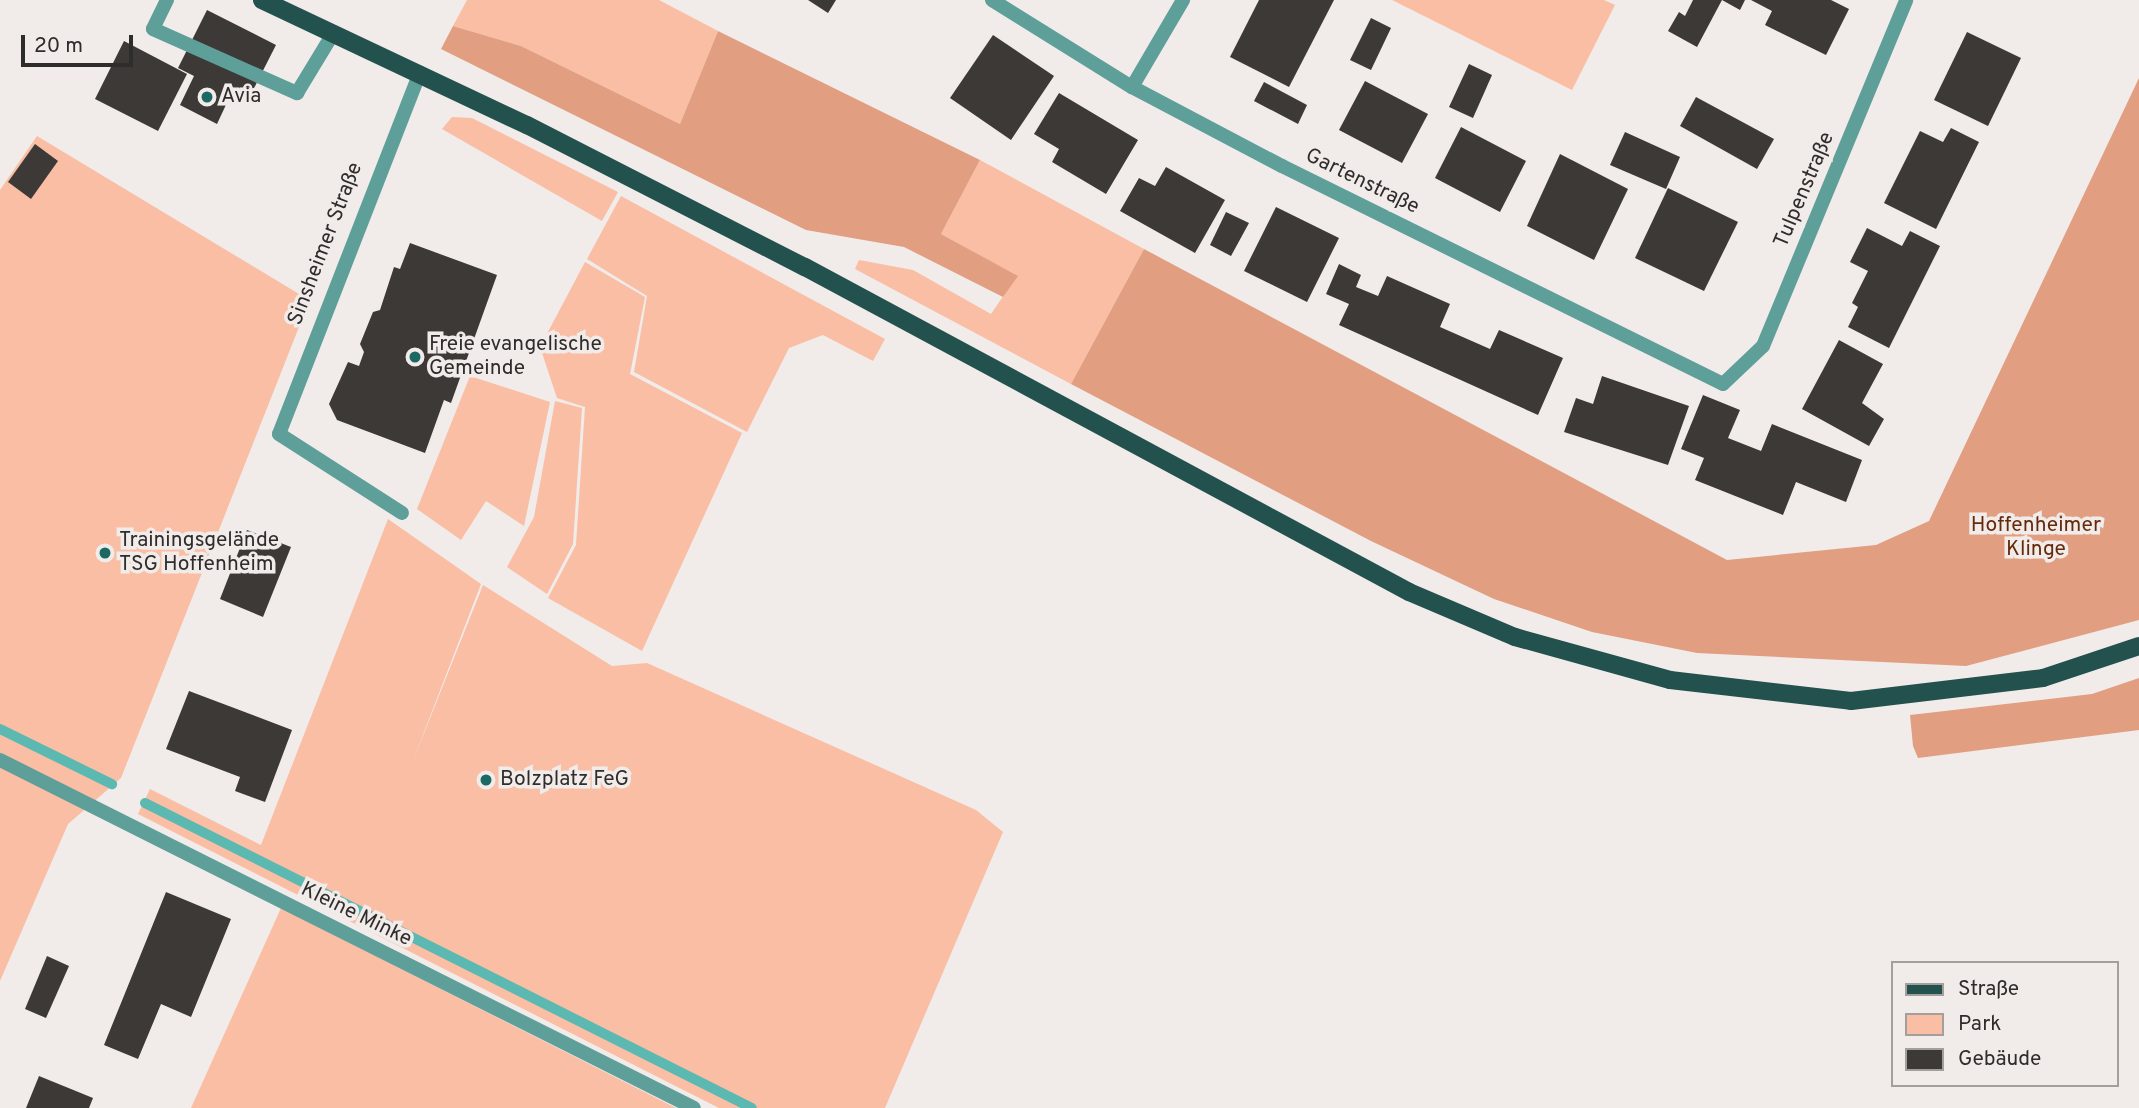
<!DOCTYPE html>
<meta charset="utf-8">
<style>
body{margin:0}
#map{position:relative;width:2139px;height:1108px;overflow:hidden;background:#f1ebe9;font-family:Overpass,sans-serif}
div>[style]{position:absolute}
[style*='--x']{left:calc(var(--x)*1px);top:calc(var(--y)*1px);width:calc(var(--w)*1px);rotate:calc(var(--a)*1deg)}
.green>*{inset:0;background:#f9bea4}
.forest>*{inset:0;background:#e19e81}
.stream>*{height:10px;margin:-5px;padding:0 5px;transform-origin:5px;border-radius:5px;background:#5cb9b2}
.building>*{inset:0;background:#3d3937}
.lane>*{height:14px;margin:-7px;padding:0 7px;transform-origin:7px;border-radius:7px;background:#5e9f99}
.street>*{height:14px;margin:-7px;padding:0 7px;transform-origin:7px;border-radius:7px;background:#5e9f99}
.primary>*{height:18px;margin:-9px;padding:0 9px;transform-origin:9px;border-radius:9px;background:#23514e}
.dots>*{width:19px;height:19px;translate:-50% -50%;box-sizing:border-box;border:4px solid #f1ebe9;border-radius:50%}
span{translate:-50% -50%;white-space:nowrap;text-align:center;line-height:1.15;-webkit-text-stroke:7px #f1ebe9;paint-order:stroke}
.poi-label{font-size:21px;color:#2f2d2c}
.left{translate:0 -50%;text-align:left}
.street-label{font-size:21px;color:#2f2d2c}
.park-label{font-size:21px;color:#652a0a}
.legend{position:absolute;left:1891px;top:961px;width:228px;height:126px;box-sizing:border-box;background:#f1ebe9;border:2px solid #a39f9d;margin:0;padding:9px 12px;list-style:none;font-size:21px;color:#2f2d2c}
.legend li{display:flex;align-items:center;gap:14px;height:35px}
.legend b{width:35px;border:2px solid #a39f9d}
.scale{position:absolute;left:21px;top:35px;width:112px;height:32px;box-sizing:border-box;border:4px solid #2f2d2c;border-top:0;padding-left:9px;font-size:21px;line-height:24px;white-space:nowrap;color:#2f2d2c;-webkit-text-stroke:5px #f1ebe9;paint-order:stroke}
</style>
<div id="map">
<div class="green">
<div style="clip-path:polygon(467px 0,659px 0,718px 31px,680px 124px,521px 46px,453px 26px)"></div>
<div style="clip-path:polygon(1392px 0,1604px 0,1615px 5px,1572px 90px)"></div>
<div style="clip-path:polygon(452px 117px,472px 118px,618px 192px,602px 221px,442px 129px)"></div>
<div style="clip-path:polygon(37px 136px,304px 297px,299px 327px,121px 778px,68px 824px,0 981px,0 190px)"></div>
<div style="clip-path:polygon(980px 160px,1144px 249px,1071px 384px,855px 269px,859px 260px,913px 270px,991px 314px,1017px 276px,941px 234px)"></div>
<div style="clip-path:polygon(621px 196px,885px 339px,873px 361px,823px 335px,789px 348px,747px 432px,634px 372px,647px 296px,587px 259px)"></div>
<div style="clip-path:polygon(585px 262px,645px 297px,630px 374px,742px 433px,642px 651px,548px 598px,576px 545px,585px 407px,557px 398px,540px 347px)"></div>
<div style="clip-path:polygon(470px 376px,550px 402px,524px 526px,486px 501px,461px 540px,417px 509px)"></div>
<div style="clip-path:polygon(555px 401px,582px 408px,573px 544px,547px 594px,507px 567px,534px 517px)"></div>
<div style="clip-path:polygon(388px 519px,481px 584px,411px 766px,483px 585px,612px 666px,647px 663px,976px 810px,1003px 832px,885px 1108px,719px 1108px,138px 814px,150px 789px,261px 845px)"></div>
<div style="clip-path:polygon(281px 908px,676px 1108px,191px 1108px)"></div>
</div>
<div class="forest">
<div style="clip-path:polygon(453px 26px,521px 46px,680px 124px,718px 31px,980px 160px,941px 234px,1018px 276px,1003px 297px,904px 247px,806px 230px,441px 49px)"></div>
<div style="clip-path:polygon(2139px 78px,2139px 620px,1966px 666px,1697px 653px,1592px 632px,1494px 599px,1371px 541px,1071px 384px,1144px 249px,1727px 560px,1876px 545px,1929px 521px)"></div>
<div style="clip-path:polygon(2139px 678px,2139px 730px,1918px 758px,1913px 746px,1910px 715px,2092px 694px)"></div>
</div>
<div class="stream">
<div style="--x:0;--y:729;--w:125;--a:26.2"></div>
<div style="--x:145;--y:803;--w:679;--a:26.68"></div>
</div>
<div class="building">
<div style="clip-path:polygon(808px 0,836px 0,828px 13px)"></div>
<div style="clip-path:polygon(1259px 0,1334px 0,1289px 87px,1230px 57px)"></div>
<div style="clip-path:polygon(1693px 0,1745px 0,1740px 10px,1722px 0,1697px 47px,1668px 31px,1679px 12px,1685px 16px)"></div>
<div style="clip-path:polygon(1751px 0,1831px 0,1849px 9px,1826px 55px,1765px 25px,1772px 11px)"></div>
<div style="clip-path:polygon(207px 10px,276px 45px,247px 102px,231px 94px,217px 124px,180px 105px,194px 76px,178px 68px)"></div>
<div style="clip-path:polygon(1371px 18px,1391px 28px,1371px 70px,1350px 60px)"></div>
<div style="clip-path:polygon(1967px 32px,2021px 58px,1988px 126px,1934px 100px)"></div>
<div style="clip-path:polygon(993px 35px,1054px 76px,1011px 140px,950px 98px)"></div>
<div style="clip-path:polygon(124px 41px,187px 74px,158px 131px,95px 99px)"></div>
<div style="clip-path:polygon(1469px 64px,1492px 75px,1473px 118px,1449px 107px)"></div>
<div style="clip-path:polygon(1365px 81px,1428px 114px,1402px 163px,1339px 130px)"></div>
<div style="clip-path:polygon(1264px 82px,1307px 105px,1298px 124px,1254px 101px)"></div>
<div style="clip-path:polygon(1059px 93px,1138px 140px,1106px 194px,1052px 162px,1059px 149px,1034px 134px)"></div>
<div style="clip-path:polygon(1696px 97px,1774px 139px,1757px 169px,1680px 126px)"></div>
<div style="clip-path:polygon(1461px 127px,1526px 161px,1500px 212px,1435px 178px)"></div>
<div style="clip-path:polygon(1951px 128px,1979px 142px,1936px 229px,1884px 203px,1920px 131px,1943px 142px)"></div>
<div style="clip-path:polygon(1625px 132px,1680px 157px,1666px 189px,1610px 165px)"></div>
<div style="clip-path:polygon(35px 144px,58px 161px,31px 199px,8px 182px)"></div>
<div style="clip-path:polygon(1560px 154px,1628px 189px,1594px 260px,1527px 226px)"></div>
<div style="clip-path:polygon(1166px 167px,1225px 200px,1195px 253px,1120px 211px,1139px 178px,1155px 186px)"></div>
<div style="clip-path:polygon(1668px 188px,1738px 222px,1704px 291px,1635px 258px)"></div>
<div style="clip-path:polygon(1276px 207px,1339px 238px,1307px 302px,1244px 271px)"></div>
<div style="clip-path:polygon(1226px 212px,1249px 223px,1231px 256px,1210px 245px)"></div>
<div style="clip-path:polygon(1867px 228px,1902px 246px,1910px 231px,1940px 246px,1889px 348px,1848px 327px,1858px 307px,1852px 303px,1868px 271px,1850px 262px)"></div>
<div style="clip-path:polygon(410px 243px,497px 275px,451px 403px,444px 400px,425px 453px,337px 420px,329px 404px,348px 362px,359px 366px,364px 352px,360px 344px,373px 312px,380px 310px,394px 267px,400px 269px)"></div>
<div style="clip-path:polygon(1339px 264px,1361px 275px,1356px 287px,1378px 296px,1387px 276px,1450px 304px,1440px 327px,1490px 349px,1499px 330px,1563px 358px,1538px 415px,1339px 325px,1349px 304px,1326px 294px)"></div>
<div style="clip-path:polygon(1839px 340px,1883px 364px,1862px 403px,1884px 419px,1869px 446px,1802px 409px)"></div>
<div style="clip-path:polygon(1602px 376px,1689px 406px,1668px 465px,1564px 432px,1576px 398px,1593px 404px)"></div>
<div style="clip-path:polygon(1703px 395px,1740px 410px,1728px 438px,1761px 451px,1772px 424px,1862px 460px,1846px 502px,1796px 482px,1783px 515px,1695px 480px,1704px 458px,1681px 449px)"></div>
<div style="clip-path:polygon(247px 530px,291px 547px,263px 617px,220px 599px)"></div>
<div style="clip-path:polygon(189px 691px,292px 730px,265px 802px,235px 791px,240px 777px,166px 749px)"></div>
<div style="clip-path:polygon(166px 892px,231px 919px,191px 1017px,161px 1004px,138px 1059px,104px 1045px)"></div>
<div style="clip-path:polygon(47px 956px,69px 966px,46px 1018px,25px 1009px)"></div>
<div style="clip-path:polygon(39px 1076px,93px 1098px,89px 1108px,26px 1108px)"></div>
</div>
<div class="lane">
<div style="--x:167;--y:0;--w:32;--a:116"></div>
<div style="--x:153;--y:29;--w:158;--a:24"></div>
<div style="--x:297;--y:93;--w:71;--a:-58.8"></div>
<div style="--x:279;--y:434;--w:146;--a:32.7"></div>
<div style="--x:0;--y:760;--w:776;--a:26.63"></div>
</div>
<div class="street">
<div style="--x:992;--y:0;--w:165;--a:31.9"></div>
<div style="--x:1132;--y:87;--w:170;--a:27.8"></div>
<div style="--x:1282;--y:166;--w:492;--a:26.3"></div>
<div style="--x:1723;--y:384;--w:55;--a:-43.5"></div>
<div style="--x:1763;--y:346;--w:374;--a:-67.5"></div>
<div style="--x:1132;--y:87;--w:101;--a:-59.6"></div>
<div style="--x:279;--y:434;--w:388;--a:-68.7"></div>
</div>
<div class="primary">
<div style="--x:262;--y:0;--w:293;--a:25.3"></div>
<div style="--x:527;--y:125;--w:312;--a:27.1"></div>
<div style="--x:805;--y:267;--w:686;--a:28.28"></div>
<div style="--x:1409;--y:592;--w:115;--a:23"></div>
<div style="--x:1515;--y:637;--w:161;--a:15.5"></div>
<div style="--x:1670;--y:680;--w:182;--a:6.6"></div>
<div style="--x:1851;--y:701;--w:193;--a:-6.8"></div>
<div style="--x:2043;--y:678;--w:101;--a:-18.4"></div>
</div>
<div class="dots">
<div style="left:207px;top:97px;background:#1c6862"></div>
<div style="left:415px;top:357px;background:#1c6862"></div>
<div style="left:105px;top:553px;background:#1c6862"></div>
<div style="left:486px;top:780px;background:#1c6862"></div>
</div>
<div class="poi-label">
<span class="left" style="left:221px;top:97px">Avia</span>
<span class="left" style="left:429px;top:357px">Freie evangelische<br>Gemeinde</span>
<span class="left" style="left:119px;top:553px">Trainingsgelände<br>TSG Hoffenheim</span>
<span class="left" style="left:500px;top:780px">Bolzplatz FeG</span>
</div>
<div class="street-label">
<span style="left:1362px;top:182px;rotate:26deg">Gartenstraße</span>
<span style="left:1805px;top:190px;rotate:-67deg">Tulpenstraße</span>
<span style="left:326px;top:244px;rotate:-69deg">Sinsheimer Straße</span>
<span style="left:356px;top:915px;rotate:26deg">Kleine Minke</span>
</div>
<div class="park-label">
<span style="left:2036px;top:538px">Hoffenheimer<br>Klinge</span>
</div>
<ul class="legend">
<li><b style="height:9px;background:#23514e"></b>Straße</li>
<li><b style="height:19px;background:#f9bea4"></b>Park</li>
<li><b style="height:19px;background:#3d3937"></b>Gebäude</li>
</ul>
<div class="scale">20 m</div>
</div>
